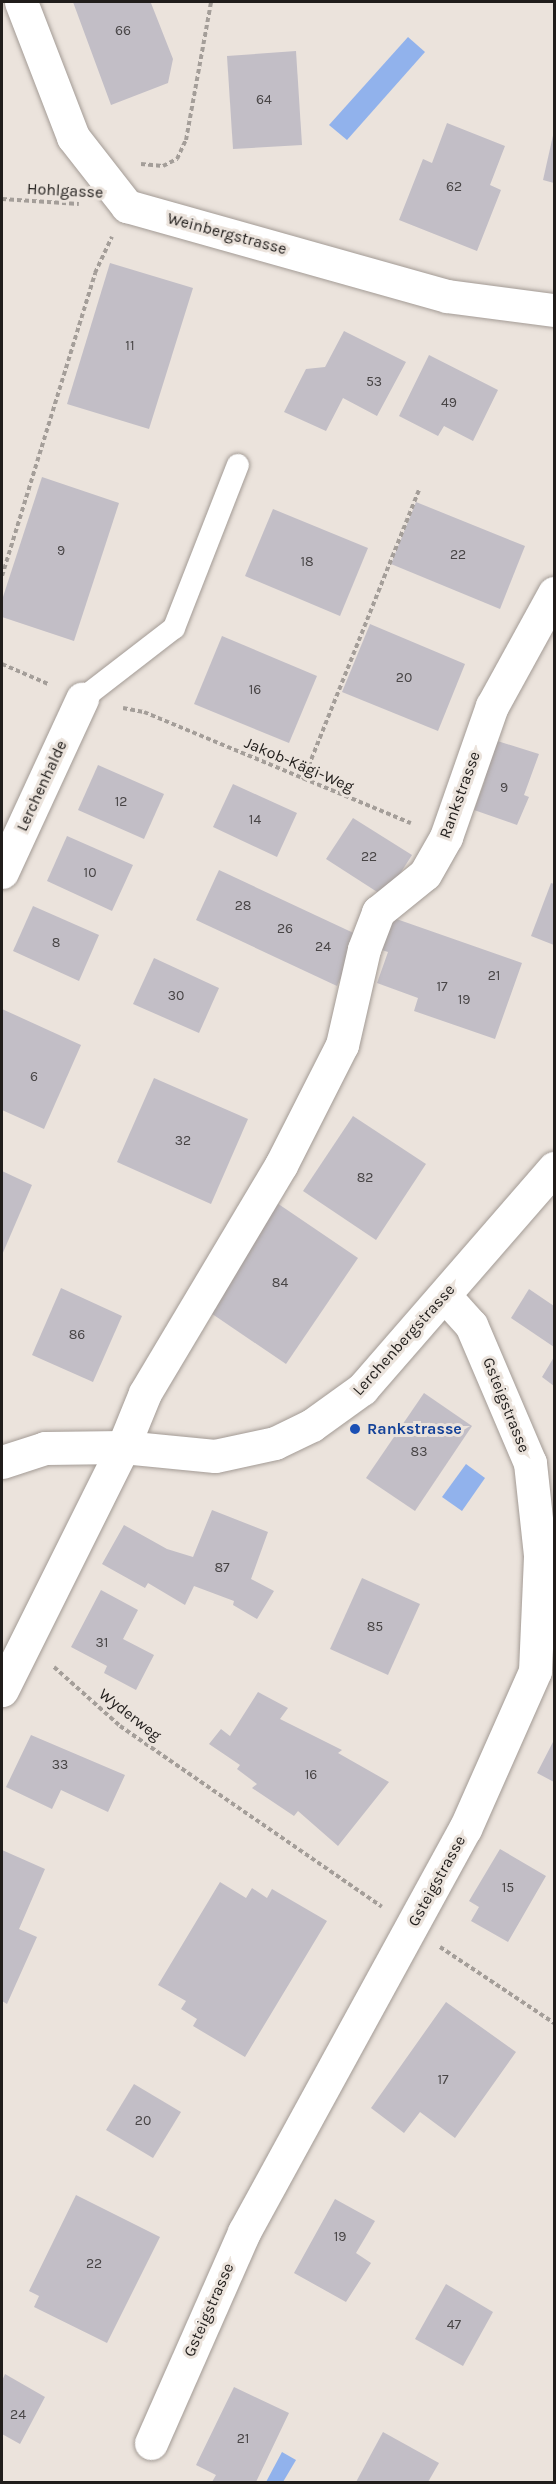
<!DOCTYPE html>
<meta charset="utf-8">
<style>
body{margin:0}
#map{position:relative;width:556px;height:2484px;overflow:hidden;background:#ebe3dc;font-family:Karla,sans-serif}
div>[style]{position:absolute}
[style*='--x']{left:calc(var(--x)*1px);top:calc(var(--y)*1px);width:calc(var(--w)*1px);rotate:calc(var(--a)*1deg)}
.water>*{inset:0;background:#91b2ec}
.building>*{inset:0;background:#c2bec6}
.path>*{height:4px;margin-top:-2px;transform-origin:0;background:repeating-linear-gradient(90deg,#a49e99 0 4.5px,transparent 0 7.5px)}
.roads{filter:drop-shadow(0 0 2px #a39b95) drop-shadow(0 0 2px #a39b95)}
.lane>*{height:22px;margin:-11px;padding:0 11px;transform-origin:11px;border-radius:11px;background:#fff}
.street>*{height:33px;margin:-16.5px;padding:0 16.5px;transform-origin:16.5px;border-radius:16.5px;background:#fff}
.dots>*{width:16px;height:16px;translate:-50% -50%;box-sizing:border-box;border:3px solid #ebe3dc;border-radius:50%}
span{translate:-50% -50%;white-space:nowrap;text-align:center;line-height:1.15;-webkit-text-stroke:6px #ebe3dc;paint-order:stroke}
.number-label{font-size:14px;color:#484546}
.number-label span{-webkit-text-stroke-width:0}
.street-label{font-size:16px;color:#201d1b}
.transit-label{font-size:16px;color:#164399;font-weight:700}
.left{translate:0 -50%;text-align:left}
.frame{position:absolute;inset:0;border:3px solid #201d1b;pointer-events:none}
</style>
<div id="map">
<div class="water">
<div style="clip-path:polygon(408px 37px,425px 52px,347px 140px,329px 125px)"></div>
<div style="clip-path:polygon(466px 1464px,485px 1478px,462px 1511px,442px 1497px)"></div>
<div style="clip-path:polygon(282px 2452px,296px 2460px,283px 2482px,266px 2482px)"></div>
</div>
<div class="building">
<div style="clip-path:polygon(73px 2px,155px 2px,151px 3px,173px 59px,168px 83px,111px 105px)"></div>
<div style="clip-path:polygon(296px 51px,302px 145px,233px 149px,227px 56px)"></div>
<div style="clip-path:polygon(447px 123px,505px 146px,490px 185px,501px 190px,477px 251px,399px 220px,423px 159px,432px 163px)"></div>
<div style="clip-path:polygon(554px 131px,554px 183px,543px 180px)"></div>
<div style="clip-path:polygon(110px 263px,193px 288px,149px 429px,67px 404px)"></div>
<div style="clip-path:polygon(344px 331px,406px 362px,377px 416px,343px 398px,326px 431px,284px 412px,306px 369px,325px 367px)"></div>
<div style="clip-path:polygon(429px 355px,498px 390px,473px 441px,444px 426px,438px 436px,399px 416px)"></div>
<div style="clip-path:polygon(42px 477px,119px 503px,74px 641px,2px 617px,2px 600px)"></div>
<div style="clip-path:polygon(416px 502px,525px 546px,500px 609px,391px 564px)"></div>
<div style="clip-path:polygon(273px 509px,368px 548px,340px 616px,245px 576px)"></div>
<div style="clip-path:polygon(370px 624px,465px 664px,438px 731px,342px 692px)"></div>
<div style="clip-path:polygon(222px 636px,317px 676px,289px 743px,194px 704px)"></div>
<div style="clip-path:polygon(488px 738px,539px 754px,524px 795px,529px 797px,517px 825px,474px 810px,485px 780px,474px 777px)"></div>
<div style="clip-path:polygon(98px 765px,164px 794px,144px 839px,78px 810px)"></div>
<div style="clip-path:polygon(233px 784px,297px 813px,277px 857px,213px 827px)"></div>
<div style="clip-path:polygon(353px 818px,412px 855px,385px 897px,326px 859px)"></div>
<div style="clip-path:polygon(67px 836px,133px 865px,112px 911px,47px 881px)"></div>
<div style="clip-path:polygon(219px 870px,360px 936px,337px 986px,196px 920px)"></div>
<div style="clip-path:polygon(551px 883px,554px 884px,554px 945px,531px 936px)"></div>
<div style="clip-path:polygon(33px 906px,99px 935px,79px 981px,13px 951px)"></div>
<div style="clip-path:polygon(385px 915px,522px 963px,495px 1039px,414px 1011px,418px 998px,377px 983px,388px 952px,373px 947px)"></div>
<div style="clip-path:polygon(154px 958px,219px 988px,199px 1033px,133px 1004px)"></div>
<div style="clip-path:polygon(2px 1009px,81px 1045px,44px 1129px,2px 1110px)"></div>
<div style="clip-path:polygon(154px 1078px,248px 1119px,211px 1204px,117px 1162px)"></div>
<div style="clip-path:polygon(353px 1116px,426px 1164px,376px 1240px,303px 1191px)"></div>
<div style="clip-path:polygon(2px 1171px,32px 1185px,2px 1255px)"></div>
<div style="clip-path:polygon(274px 1201px,358px 1258px,286px 1364px,202px 1307px)"></div>
<div style="clip-path:polygon(61px 1288px,122px 1316px,93px 1382px,32px 1355px)"></div>
<div style="clip-path:polygon(529px 1289px,554px 1306px,554px 1347px,511px 1318px)"></div>
<div style="clip-path:polygon(554px 1357px,554px 1386px,542px 1377px)"></div>
<div style="clip-path:polygon(424px 1393px,472px 1426px,415px 1511px,366px 1478px)"></div>
<div style="clip-path:polygon(212px 1510px,268px 1532px,251px 1579px,274px 1591px,257px 1619px,233px 1605px,234px 1601px,194px 1586px,185px 1605px,148px 1583px,145px 1588px,102px 1564px,124px 1525px,167px 1549px,193px 1557px)"></div>
<div style="clip-path:polygon(362px 1578px,420px 1604px,388px 1675px,330px 1649px)"></div>
<div style="clip-path:polygon(101px 1590px,138px 1610px,123px 1639px,154px 1655px,136px 1690px,104px 1673px,107px 1666px,71px 1647px)"></div>
<div style="clip-path:polygon(258px 1692px,288px 1708px,280px 1719px,342px 1750px,338px 1753px,389px 1782px,338px 1846px,298px 1811px,294px 1816px,252px 1788px,257px 1784px,237px 1769px,240px 1765px,209px 1744px,221px 1729px,230px 1736px)"></div>
<div style="clip-path:polygon(31px 1735px,125px 1775px,108px 1812px,61px 1790px,52px 1809px,6px 1787px)"></div>
<div style="clip-path:polygon(554px 1740px,554px 1782px,537px 1773px)"></div>
<div style="clip-path:polygon(500px 1849px,546px 1876px,508px 1942px,471px 1921px,479px 1907px,469px 1901px)"></div>
<div style="clip-path:polygon(2px 1850px,45px 1869px,19px 1929px,37px 1937px,7px 2004px,2px 2001px)"></div>
<div style="clip-path:polygon(220px 1882px,246px 1898px,252px 1888px,267px 1898px,272px 1889px,327px 1921px,245px 2057px,193px 2026px,197px 2019px,181px 2009px,186px 2001px,158px 1985px)"></div>
<div style="clip-path:polygon(446px 2002px,516px 2052px,455px 2138px,420px 2112px,404px 2133px,371px 2108px)"></div>
<div style="clip-path:polygon(134px 2084px,181px 2112px,153px 2158px,106px 2130px)"></div>
<div style="clip-path:polygon(76px 2195px,160px 2237px,107px 2343px,34px 2307px,39px 2296px,29px 2291px)"></div>
<div style="clip-path:polygon(335px 2199px,375px 2221px,356px 2253px,371px 2263px,346px 2302px,294px 2273px)"></div>
<div style="clip-path:polygon(446px 2284px,493px 2312px,463px 2366px,415px 2339px)"></div>
<div style="clip-path:polygon(5px 2374px,45px 2397px,20px 2444px,2px 2434px,2px 2381px)"></div>
<div style="clip-path:polygon(234px 2387px,289px 2413px,256px 2482px,212px 2482px,216px 2475px,196px 2465px)"></div>
<div style="clip-path:polygon(383px 2432px,439px 2463px,428px 2482px,356px 2482px)"></div>
</div>
<div class="path">
<div style="--x:141;--y:164;--w:22;--a:5"></div>
<div style="--x:163;--y:166;--w:16;--a:-27"></div>
<div style="--x:177;--y:159;--w:21;--a:-65"></div>
<div style="--x:186;--y:140;--w:140;--a:-79.7"></div>
<div style="--x:2;--y:199;--w:77;--a:3.7"></div>
<div style="--x:2;--y:576;--w:317;--a:-72.9"></div>
<div style="--x:95;--y:273;--w:40;--a:-65"></div>
<div style="--x:2;--y:664;--w:50;--a:23.5"></div>
<div style="--x:123;--y:708;--w:21;--a:11"></div>
<div style="--x:144;--y:712;--w:289;--a:22.6"></div>
<div style="--x:303;--y:780;--w:312;--a:-68.2"></div>
<div style="--x:54;--y:1667;--w:89;--a:41.8"></div>
<div style="--x:120;--y:1726;--w:318;--a:34.6"></div>
<div style="--x:440;--y:1947;--w:137;--a:33.7"></div>
</div>
<div class="roads">
<div class="lane">
<div style="--x:82;--y:699;--w:116;--a:-37.7"></div>
<div style="--x:174;--y:628;--w:175;--a:-68.6"></div>
</div>
<div class="street">
<div style="--x:21;--y:2;--w:145;--a:68.9"></div>
<div style="--x:73;--y:137;--w:88;--a:52"></div>
<div style="--x:127;--y:206;--w:332;--a:15.7"></div>
<div style="--x:447;--y:296;--w:108;--a:7.5"></div>
<div style="--x:2;--y:872;--w:191;--a:-65.2"></div>
<div style="--x:2;--y:1462;--w:45;--a:-18"></div>
<div style="--x:45;--y:1448;--w:78;--a:-0.7"></div>
<div style="--x:123;--y:1447;--w:92;--a:5.6"></div>
<div style="--x:215;--y:1456;--w:61;--a:-12.2"></div>
<div style="--x:275;--y:1443;--w:41;--a:-25.9"></div>
<div style="--x:312;--y:1425;--w:62;--a:-35.8"></div>
<div style="--x:362;--y:1389;--w:293;--a:-49"></div>
<div style="--x:2;--y:1690;--w:271;--a:-63.5"></div>
<div style="--x:123;--y:1447;--w:58;--a:-67.8"></div>
<div style="--x:145;--y:1393;--w:265;--a:-59.2"></div>
<div style="--x:281;--y:1165;--w:135;--a:-63.1"></div>
<div style="--x:342;--y:1045;--w:98;--a:-77.1"></div>
<div style="--x:364;--y:949;--w:40;--a:-69"></div>
<div style="--x:378;--y:912;--w:60;--a:-39"></div>
<div style="--x:425;--y:874;--w:43;--a:-60.4"></div>
<div style="--x:446;--y:837;--w:139;--a:-70.7"></div>
<div style="--x:492;--y:706;--w:129;--a:-61.2"></div>
<div style="--x:151;--y:2443;--w:231;--a:-66.2"></div>
<div style="--x:244;--y:2232;--w:460;--a:-61.3"></div>
<div style="--x:465;--y:1829;--w:173;--a:-66.1"></div>
<div style="--x:535;--y:1671;--w:116;--a:-87.5"></div>
<div style="--x:540;--y:1555;--w:93;--a:-96.2"></div>
<div style="--x:530;--y:1463;--w:150;--a:-113.1"></div>
<div style="--x:471;--y:1325;--w:39;--a:-132"></div>
</div>
</div>
<div class="dots">
<div style="left:355px;top:1429px;background:#1a4fb4"></div>
</div>
<div class="number-label">
<span style="left:123px;top:31px">66</span>
<span style="left:264px;top:100px">64</span>
<span style="left:454px;top:187px">62</span>
<span style="left:130px;top:346px">11</span>
<span style="left:374px;top:382px">53</span>
<span style="left:449px;top:403px">49</span>
<span style="left:61px;top:551px">9</span>
<span style="left:458px;top:555px">22</span>
<span style="left:307px;top:562px">18</span>
<span style="left:404px;top:678px">20</span>
<span style="left:255px;top:690px">16</span>
<span style="left:504px;top:788px">9</span>
<span style="left:121px;top:802px">12</span>
<span style="left:255px;top:820px">14</span>
<span style="left:369px;top:857px">22</span>
<span style="left:90px;top:873px">10</span>
<span style="left:243px;top:906px">28</span>
<span style="left:285px;top:929px">26</span>
<span style="left:56px;top:943px">8</span>
<span style="left:323px;top:947px">24</span>
<span style="left:494px;top:976px">21</span>
<span style="left:442px;top:987px">17</span>
<span style="left:176px;top:996px">30</span>
<span style="left:464px;top:1000px">19</span>
<span style="left:34px;top:1077px">6</span>
<span style="left:183px;top:1141px">32</span>
<span style="left:365px;top:1178px">82</span>
<span style="left:280px;top:1283px">84</span>
<span style="left:77px;top:1335px">86</span>
<span style="left:419px;top:1452px">83</span>
<span style="left:222px;top:1568px">87</span>
<span style="left:375px;top:1627px">85</span>
<span style="left:102px;top:1643px">31</span>
<span style="left:60px;top:1765px">33</span>
<span style="left:311px;top:1775px">16</span>
<span style="left:508px;top:1888px">15</span>
<span style="left:443px;top:2080px">17</span>
<span style="left:143px;top:2121px">20</span>
<span style="left:340px;top:2237px">19</span>
<span style="left:94px;top:2264px">22</span>
<span style="left:454px;top:2325px">47</span>
<span style="left:18px;top:2415px">24</span>
<span style="left:243px;top:2439px">21</span>
</div>
<div class="street-label">
<span style="left:65px;top:191px;rotate:3deg">Hohlgasse</span>
<span style="left:227px;top:234px;rotate:15deg">Weinbergstrasse</span>
<span style="left:299px;top:765px;rotate:23deg">Jakob-Kägi-Weg</span>
<span style="left:42px;top:786px;rotate:-65deg">Lerchenhalde</span>
<span style="left:460px;top:795px;rotate:-70deg">Rankstrasse</span>
<span style="left:404px;top:1340px;rotate:-48deg">Lerchenbergstrasse</span>
<span style="left:506px;top:1405px;rotate:68deg">Gsteigstrasse</span>
<span style="left:130px;top:1715px;rotate:38deg">Wyderweg</span>
<span style="left:437px;top:1881px;rotate:-61deg">Gsteigstrasse</span>
<span style="left:209px;top:2310px;rotate:-66deg">Gsteigstrasse</span>
</div>
<div class="transit-label">
<span class="left" style="left:367px;top:1429px">Rankstrasse</span>
</div>
<div class="frame"></div>
</div>
